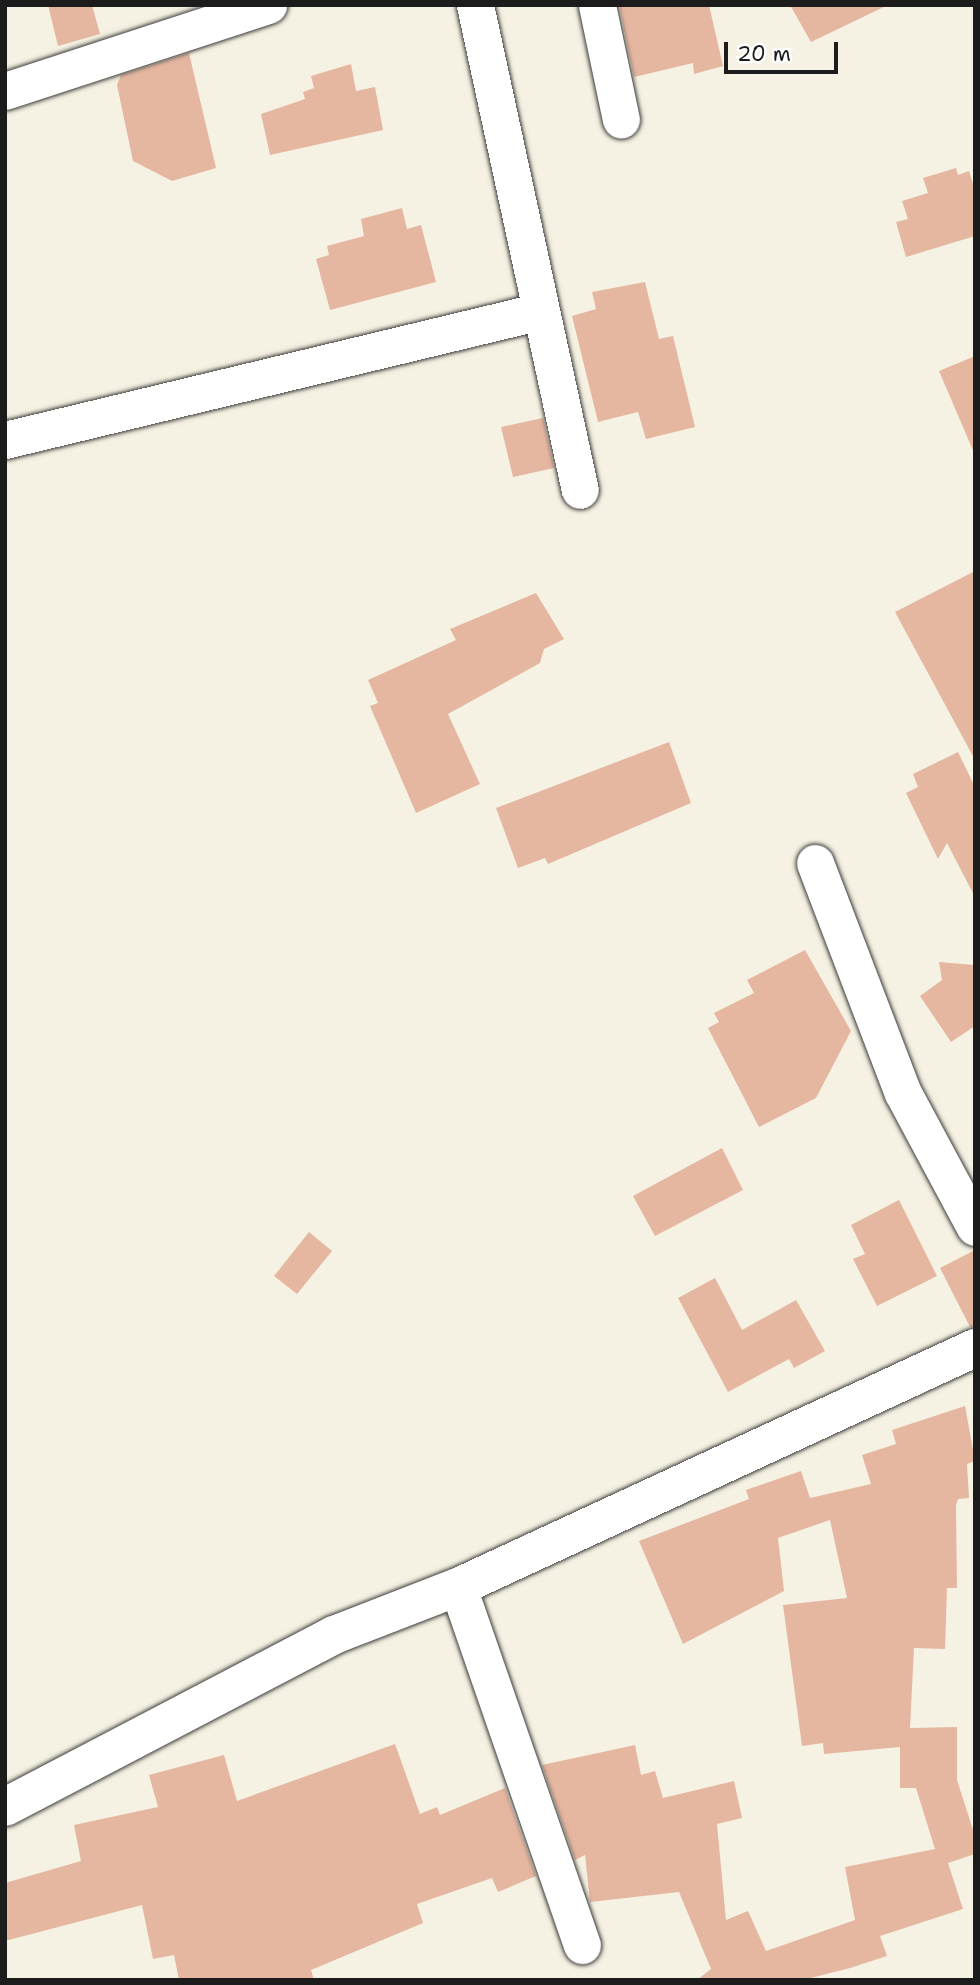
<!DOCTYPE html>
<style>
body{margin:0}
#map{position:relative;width:980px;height:1985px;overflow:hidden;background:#f5f2e3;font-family:"Shantell Sans",sans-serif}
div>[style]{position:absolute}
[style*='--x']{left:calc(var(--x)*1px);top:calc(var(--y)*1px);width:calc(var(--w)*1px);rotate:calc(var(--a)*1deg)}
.building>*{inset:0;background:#e5b7a1}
.roads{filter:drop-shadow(0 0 2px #3d3c3a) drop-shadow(0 0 2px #3d3c3a)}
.minor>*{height:37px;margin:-18.5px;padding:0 18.5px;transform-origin:18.5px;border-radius:18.5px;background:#fff}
.tertiary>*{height:38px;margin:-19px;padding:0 19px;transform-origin:19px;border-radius:19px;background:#fff}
span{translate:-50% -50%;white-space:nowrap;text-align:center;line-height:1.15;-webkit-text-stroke:6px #fff;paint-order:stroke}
.frame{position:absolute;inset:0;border:7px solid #1c1c1c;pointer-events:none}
.scale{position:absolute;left:724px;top:42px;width:114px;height:32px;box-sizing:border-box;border:4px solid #1c1c1c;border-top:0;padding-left:9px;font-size:21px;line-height:24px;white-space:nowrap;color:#1c1c1c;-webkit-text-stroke:5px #fff;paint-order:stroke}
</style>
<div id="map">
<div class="building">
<div style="clip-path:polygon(48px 5px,92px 5px,100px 34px,58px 46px)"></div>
<div style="clip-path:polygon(619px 5px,709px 5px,723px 66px,694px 74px,693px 63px,634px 77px)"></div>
<div style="clip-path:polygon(790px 5px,888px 5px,811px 42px)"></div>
<div style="clip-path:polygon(189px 53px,216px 168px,172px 181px,133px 161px,117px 85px,121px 75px)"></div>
<div style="clip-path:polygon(351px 64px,356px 91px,375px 87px,383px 130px,270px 155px,261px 114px,305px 99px,303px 92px,314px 88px,311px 76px)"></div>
<div style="clip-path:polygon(956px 168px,958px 175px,969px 171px,975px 190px,975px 236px,906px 257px,896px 222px,908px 219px,902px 201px,928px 193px,923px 178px)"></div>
<div style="clip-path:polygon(402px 208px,407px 229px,421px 225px,436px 282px,330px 310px,316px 259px,329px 255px,327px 246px,364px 236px,361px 219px)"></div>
<div style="clip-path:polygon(645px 282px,659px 339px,673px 336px,695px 427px,646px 439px,638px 412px,598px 422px,572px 316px,596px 309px,592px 292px)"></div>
<div style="clip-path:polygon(975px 356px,975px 455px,939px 371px)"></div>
<div style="clip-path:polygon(543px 418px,554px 468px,513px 477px,501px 427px)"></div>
<div style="clip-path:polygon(975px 571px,975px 760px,895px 612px)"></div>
<div style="clip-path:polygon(536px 593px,564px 639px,544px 649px,540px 663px,448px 714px,480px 784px,416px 813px,370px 706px,378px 703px,368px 680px,456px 640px,450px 629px)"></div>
<div style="clip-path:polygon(669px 742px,691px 803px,548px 864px,545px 858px,518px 868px,496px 808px)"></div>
<div style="clip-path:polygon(958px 752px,975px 787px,975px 897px,947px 843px,938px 859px,906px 793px,918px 787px,913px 774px)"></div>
<div style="clip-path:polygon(805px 950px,851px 1031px,816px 1098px,759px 1127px,708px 1028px,719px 1022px,714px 1013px,754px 993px,747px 980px)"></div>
<div style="clip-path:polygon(939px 962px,975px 965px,975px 1026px,951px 1042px,920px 996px,942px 980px)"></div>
<div style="clip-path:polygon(722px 1148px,743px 1190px,655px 1236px,633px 1196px)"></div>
<div style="clip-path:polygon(899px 1200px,937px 1276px,877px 1306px,853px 1259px,865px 1254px,851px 1225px)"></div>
<div style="clip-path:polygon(309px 1232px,332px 1251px,297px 1294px,274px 1276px)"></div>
<div style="clip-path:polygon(975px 1250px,975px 1327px,970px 1327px,940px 1268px)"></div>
<div style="clip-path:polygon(715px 1278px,742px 1330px,796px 1300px,825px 1351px,794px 1368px,789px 1359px,728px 1392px,678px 1298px)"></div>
<div style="clip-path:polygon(965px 1406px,975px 1461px,967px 1464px,969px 1498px,958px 1499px,956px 1505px,957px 1588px,947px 1588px,945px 1649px,914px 1648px,910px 1728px,957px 1727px,957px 1780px,975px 1836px,975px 1854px,948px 1863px,963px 1909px,880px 1936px,887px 1956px,850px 1968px,803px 1980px,697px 1980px,711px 1969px,679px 1892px,590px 1902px,585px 1855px,575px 1860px,542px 1765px,635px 1745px,641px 1775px,655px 1771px,663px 1798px,734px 1781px,742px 1818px,717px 1824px,726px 1920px,748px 1911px,766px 1951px,855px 1920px,845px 1867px,935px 1849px,916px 1788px,900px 1788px,900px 1747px,824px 1754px,823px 1743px,802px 1746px,783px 1605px,847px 1598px,830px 1520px,778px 1538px,784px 1591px,683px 1644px,639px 1541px,749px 1499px,746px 1490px,801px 1471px,810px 1498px,871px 1484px,862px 1455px,896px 1444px,892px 1430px)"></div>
<div style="clip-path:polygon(395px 1744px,420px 1814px,437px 1807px,440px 1815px,505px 1788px,536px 1876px,498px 1892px,492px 1878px,417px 1904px,423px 1923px,311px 1970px,314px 1980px,179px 1980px,174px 1955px,153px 1959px,142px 1905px,5px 1941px,5px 1883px,81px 1861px,74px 1825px,158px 1807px,149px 1775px,224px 1755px,237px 1801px)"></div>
</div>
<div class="roads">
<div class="minor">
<div style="--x:475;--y:5;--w:496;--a:77.8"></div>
<div style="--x:597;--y:5;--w:117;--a:78.2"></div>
<div style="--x:5;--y:91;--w:277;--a:-18.1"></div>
<div style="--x:5;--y:440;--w:547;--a:-13.53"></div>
<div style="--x:815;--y:863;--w:246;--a:69.1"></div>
<div style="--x:903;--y:1093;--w:152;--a:61.8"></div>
<div style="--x:458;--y:1587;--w:379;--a:70.9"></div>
</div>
<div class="tertiary">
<div style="--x:5;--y:1807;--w:371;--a:-27.6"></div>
<div style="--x:334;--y:1635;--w:133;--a:-21.2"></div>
<div style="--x:458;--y:1587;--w:570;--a:-24.81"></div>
</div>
</div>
<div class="frame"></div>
<div class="scale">20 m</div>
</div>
